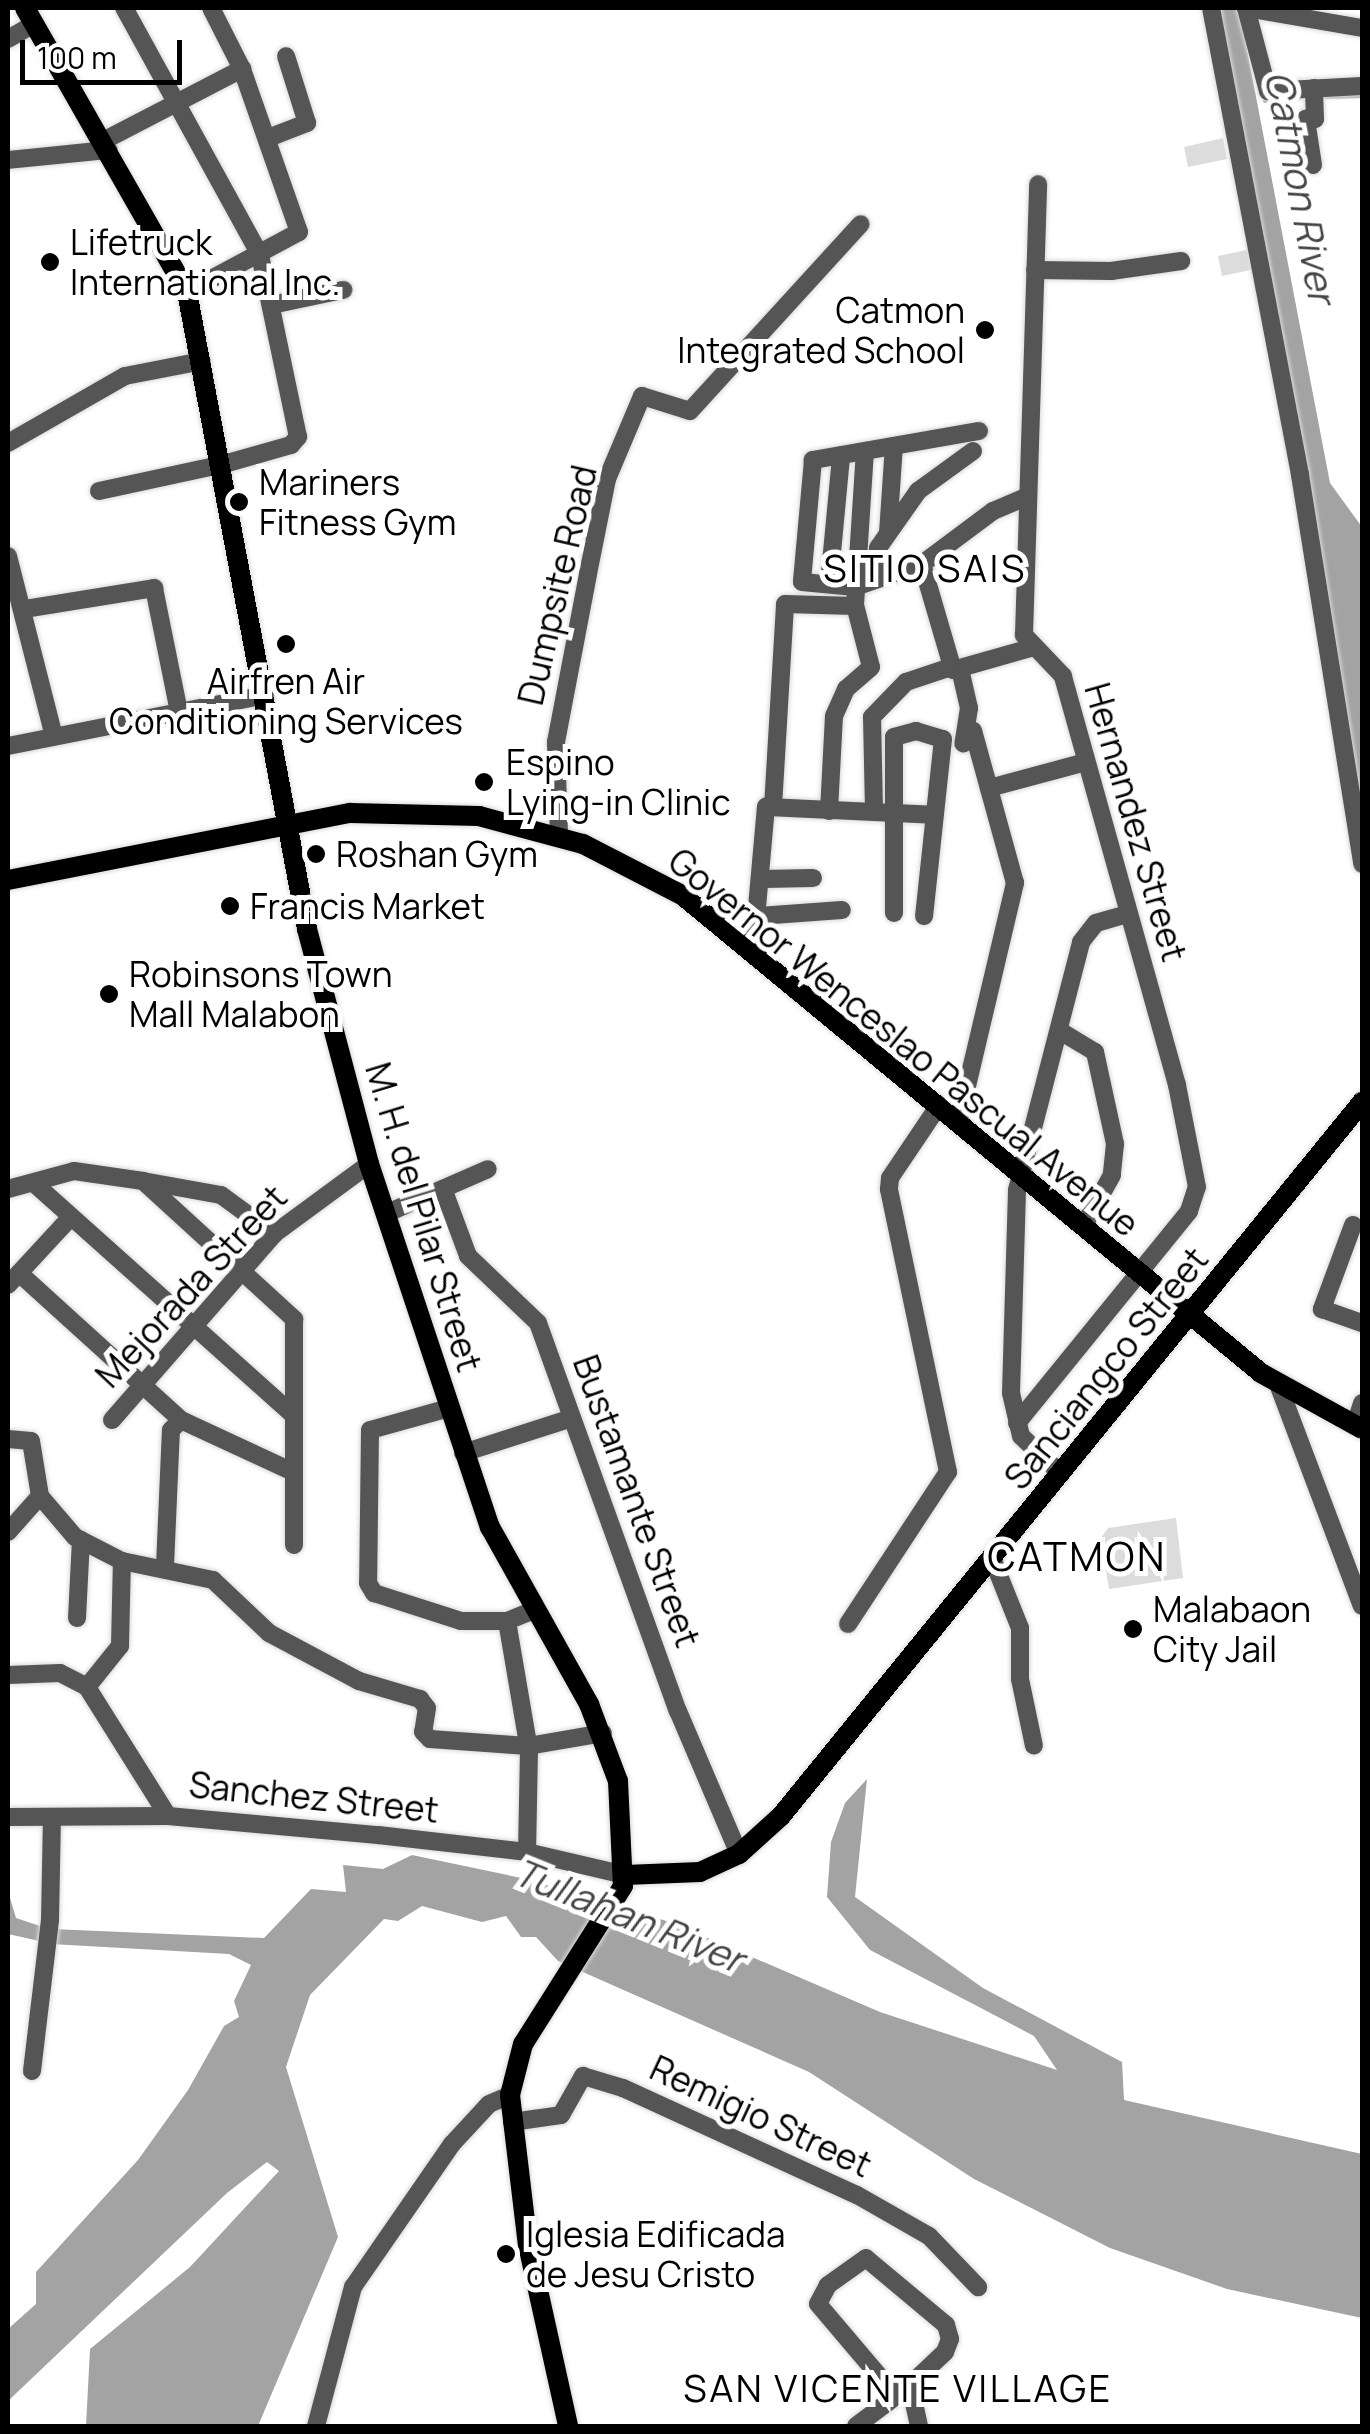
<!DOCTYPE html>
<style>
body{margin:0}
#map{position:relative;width:1370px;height:2434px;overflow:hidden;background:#fff;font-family:Manrope,sans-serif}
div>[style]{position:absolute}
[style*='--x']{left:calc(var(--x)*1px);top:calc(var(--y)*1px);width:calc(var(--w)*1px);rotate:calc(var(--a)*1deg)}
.green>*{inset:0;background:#dcdcdc}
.water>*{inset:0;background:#a3a3a3}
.stream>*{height:4px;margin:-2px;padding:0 2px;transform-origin:2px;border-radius:2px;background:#a3a3a3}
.roads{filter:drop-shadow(0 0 2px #dbdbdb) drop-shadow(0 0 2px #dbdbdb)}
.minor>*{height:18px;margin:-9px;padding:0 9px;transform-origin:9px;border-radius:9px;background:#555}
.major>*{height:20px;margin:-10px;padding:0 10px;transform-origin:10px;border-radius:10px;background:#000}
.dots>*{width:28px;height:28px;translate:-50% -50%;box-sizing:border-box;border:5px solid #fff;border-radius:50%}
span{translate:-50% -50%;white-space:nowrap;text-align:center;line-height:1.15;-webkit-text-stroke:10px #fff;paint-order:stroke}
.poi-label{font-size:35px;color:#000}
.left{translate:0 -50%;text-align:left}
.right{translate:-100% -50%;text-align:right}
.street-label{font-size:35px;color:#000}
.water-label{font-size:38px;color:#444;font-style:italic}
.neighbourhood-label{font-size:38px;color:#000;letter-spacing:2.5px}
.quarter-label{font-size:40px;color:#000;letter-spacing:2.5px}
.frame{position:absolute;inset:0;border:10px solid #000;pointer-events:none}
.scale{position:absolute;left:20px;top:40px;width:162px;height:45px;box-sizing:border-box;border:5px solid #000;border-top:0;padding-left:12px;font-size:30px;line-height:35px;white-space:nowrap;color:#000;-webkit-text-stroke:8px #fff;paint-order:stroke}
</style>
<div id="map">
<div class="green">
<div style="clip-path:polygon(1223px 138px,1227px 159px,1188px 167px,1184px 147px)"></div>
<div style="clip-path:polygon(1251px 249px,1255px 269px,1222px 276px,1218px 256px)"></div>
<div style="clip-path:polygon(1176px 1518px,1183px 1578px,1109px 1589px,1101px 1538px,1108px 1528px)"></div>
</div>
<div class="water">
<div style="clip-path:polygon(1216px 8px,1239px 8px,1330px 483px,1362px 527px,1362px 819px,1295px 402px)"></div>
<div style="clip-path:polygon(867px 1779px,855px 1897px,983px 1988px,1122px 2062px,1124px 2100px,1362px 2154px,1362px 2318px,1227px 2289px,1110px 2248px,974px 2179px,809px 2072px,558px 1961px,536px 1937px,521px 1937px,506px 1916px,482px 1922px,422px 1906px,398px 1921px,384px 1919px,310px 1995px,286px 2067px,338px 2237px,258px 2426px,86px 2426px,90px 2349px,190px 2267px,279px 2171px,267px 2162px,227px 2193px,8px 2401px,8px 2329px,36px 2304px,36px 2272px,138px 2160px,188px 2090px,224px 2026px,239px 2017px,234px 2001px,251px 1965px,229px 1954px,51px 1944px,52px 1929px,264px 1938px,311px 1889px,346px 1892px,343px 1865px,383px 1869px,412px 1855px,531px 1880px,673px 1923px,880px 2012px,1057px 2070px,1034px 2036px,870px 1950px,827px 1897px,831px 1842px,845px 1803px)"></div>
<div style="clip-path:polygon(8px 1891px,16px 1918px,46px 1928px,44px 1942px,8px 1934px)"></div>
</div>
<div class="stream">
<div style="--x:1322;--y:97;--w:40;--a:-1.4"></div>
<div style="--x:1265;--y:101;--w:34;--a:-5"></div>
</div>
<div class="roads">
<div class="minor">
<div style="--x:1211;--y:8;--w:475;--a:79.2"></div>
<div style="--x:1300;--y:475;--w:394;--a:80.9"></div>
<div style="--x:1362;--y:28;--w:118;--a:-170.2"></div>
<div style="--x:1246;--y:8;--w:86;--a:75.2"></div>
<div style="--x:1268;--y:91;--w:94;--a:-3"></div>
<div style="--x:8;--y:39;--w:30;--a:-30"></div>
<div style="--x:268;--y:138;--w:42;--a:-21"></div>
<div style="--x:307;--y:123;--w:70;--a:-107.4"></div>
<div style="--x:103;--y:141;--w:157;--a:-27.4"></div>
<div style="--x:8;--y:160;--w:101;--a:-5.7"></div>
<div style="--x:1313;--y:165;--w:47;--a:-98.7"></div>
<div style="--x:1306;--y:119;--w:9;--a:0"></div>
<div style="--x:1315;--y:119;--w:31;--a:-92"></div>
<div style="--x:1035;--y:270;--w:76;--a:0.8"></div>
<div style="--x:1111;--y:271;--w:71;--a:-8.1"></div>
<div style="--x:187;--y:292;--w:127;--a:-28.2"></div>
<div style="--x:299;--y:232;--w:173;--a:-109.3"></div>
<div style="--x:242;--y:69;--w:68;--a:-116.9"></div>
<div style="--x:271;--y:305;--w:74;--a:-11.8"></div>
<div style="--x:979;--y:431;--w:169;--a:170.1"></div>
<div style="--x:813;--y:460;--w:122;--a:95.2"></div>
<div style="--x:802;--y:582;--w:53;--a:5.4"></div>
<div style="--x:855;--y:587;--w:71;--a:-18.9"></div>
<div style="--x:922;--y:564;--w:89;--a:-36.7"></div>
<div style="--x:993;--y:511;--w:33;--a:-23"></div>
<div style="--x:8;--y:443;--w:135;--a:-29.8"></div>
<div style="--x:125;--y:376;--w:78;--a:-11"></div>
<div style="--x:99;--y:491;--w:128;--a:-12.2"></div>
<div style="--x:224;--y:464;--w:70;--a:-15.8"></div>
<div style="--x:291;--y:445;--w:11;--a:-49"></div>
<div style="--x:298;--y:437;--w:186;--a:-101.8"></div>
<div style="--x:260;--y:255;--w:282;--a:-118.8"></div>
<div style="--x:888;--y:533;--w:87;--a:-86.1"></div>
<div style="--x:8;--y:556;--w:186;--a:75.7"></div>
<div style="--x:922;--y:564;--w:110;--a:73.7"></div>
<div style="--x:953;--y:670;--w:81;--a:-15.8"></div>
<div style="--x:877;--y:579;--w:31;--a:-88"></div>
<div style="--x:878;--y:548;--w:70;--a:-54.9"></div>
<div style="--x:918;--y:491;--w:68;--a:-36"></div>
<div style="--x:829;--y:584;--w:129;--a:-84.6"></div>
<div style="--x:25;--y:609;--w:131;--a:-9.2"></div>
<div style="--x:154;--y:588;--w:126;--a:78.6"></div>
<div style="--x:960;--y:669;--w:40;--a:77"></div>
<div style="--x:969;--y:708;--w:36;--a:99"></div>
<div style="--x:8;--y:746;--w:262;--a:-11.2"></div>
<div style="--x:989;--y:788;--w:100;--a:-15"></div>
<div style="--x:773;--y:807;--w:203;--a:-86.6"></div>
<div style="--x:785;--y:604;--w:70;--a:1.6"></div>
<div style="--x:829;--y:811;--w:95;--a:-87"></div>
<div style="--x:834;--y:716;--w:30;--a:-66"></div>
<div style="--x:846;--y:689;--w:33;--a:-41"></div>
<div style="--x:871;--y:667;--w:64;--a:-104.5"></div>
<div style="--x:855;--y:605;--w:153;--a:-86.3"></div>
<div style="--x:874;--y:811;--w:94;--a:-91.2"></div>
<div style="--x:872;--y:717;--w:49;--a:-45.8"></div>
<div style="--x:906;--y:682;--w:47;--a:-18.4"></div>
<div style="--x:559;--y:834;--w:92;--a:-91.9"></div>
<div style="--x:556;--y:742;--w:171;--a:-79.2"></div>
<div style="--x:588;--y:574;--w:97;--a:-78.7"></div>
<div style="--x:607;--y:479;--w:90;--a:-67.1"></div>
<div style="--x:642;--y:396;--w:50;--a:17.4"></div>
<div style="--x:690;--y:411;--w:253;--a:-47.6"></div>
<div style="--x:763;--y:879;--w:50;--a:-1.1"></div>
<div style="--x:894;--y:913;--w:176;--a:-90"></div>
<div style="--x:894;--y:737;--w:23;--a:-15"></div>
<div style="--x:916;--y:731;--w:28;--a:17"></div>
<div style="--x:943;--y:739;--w:178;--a:96.1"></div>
<div style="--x:759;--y:916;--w:83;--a:-4.1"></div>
<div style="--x:753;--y:952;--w:146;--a:-84.9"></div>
<div style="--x:766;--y:807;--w:168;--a:2.7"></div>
<div style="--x:1060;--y:1031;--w:41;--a:31"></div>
<div style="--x:1095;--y:1052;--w:94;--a:77.7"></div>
<div style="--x:1115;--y:1144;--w:31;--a:96"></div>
<div style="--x:1112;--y:1175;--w:57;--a:119.2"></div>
<div style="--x:959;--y:1120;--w:244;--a:-76.7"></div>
<div style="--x:1015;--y:883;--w:158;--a:-105.4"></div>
<div style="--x:143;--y:1181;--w:205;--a:42.4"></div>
<div style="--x:294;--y:1319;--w:226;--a:90"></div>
<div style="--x:36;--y:1185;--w:343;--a:41.8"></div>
<div style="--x:8;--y:1189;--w:68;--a:-15.3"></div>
<div style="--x:74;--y:1171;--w:70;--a:8.2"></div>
<div style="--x:143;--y:1181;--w:79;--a:10.2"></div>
<div style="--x:221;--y:1195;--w:66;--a:36.3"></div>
<div style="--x:444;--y:1191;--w:69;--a:69.7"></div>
<div style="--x:468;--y:1256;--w:97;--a:43.7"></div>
<div style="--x:538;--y:1323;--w:412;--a:70.2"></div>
<div style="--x:678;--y:1711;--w:155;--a:66.9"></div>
<div style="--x:385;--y:1214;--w:112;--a:-23.6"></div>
<div style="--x:1353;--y:1225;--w:90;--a:110.3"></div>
<div style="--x:1322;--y:1309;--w:42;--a:19.3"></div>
<div style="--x:19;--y:1273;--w:219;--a:42.2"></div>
<div style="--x:181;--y:1420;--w:121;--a:24.9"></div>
<div style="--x:8;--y:1285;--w:91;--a:-47.2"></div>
<div style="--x:1278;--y:1384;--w:237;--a:69.3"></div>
<div style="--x:449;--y:1408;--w:82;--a:164.4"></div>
<div style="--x:370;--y:1430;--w:153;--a:90.7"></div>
<div style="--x:368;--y:1583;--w:12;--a:59"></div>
<div style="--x:374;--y:1593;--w:91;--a:17.8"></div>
<div style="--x:461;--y:1621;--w:46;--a:0"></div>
<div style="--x:507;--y:1621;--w:27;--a:-22"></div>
<div style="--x:112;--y:1420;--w:247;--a:-48.9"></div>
<div style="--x:274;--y:1234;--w:118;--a:-36.4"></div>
<div style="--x:1017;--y:1423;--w:273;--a:-50.9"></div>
<div style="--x:1189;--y:1211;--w:25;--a:-72"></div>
<div style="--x:1197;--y:1187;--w:104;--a:-101.1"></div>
<div style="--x:1177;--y:1085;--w:425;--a:-105.6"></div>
<div style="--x:1063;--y:676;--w:57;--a:-133.6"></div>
<div style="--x:1024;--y:635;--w:451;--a:-88.2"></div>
<div style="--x:1355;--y:1425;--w:23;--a:-72"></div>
<div style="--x:8;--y:1439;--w:23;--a:5"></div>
<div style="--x:31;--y:1441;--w:56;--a:80.7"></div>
<div style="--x:40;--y:1496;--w:54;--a:49.5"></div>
<div style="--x:75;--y:1537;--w:53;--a:27.1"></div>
<div style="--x:122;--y:1561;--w:93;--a:11.8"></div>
<div style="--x:213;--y:1580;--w:77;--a:43.4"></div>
<div style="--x:269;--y:1633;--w:102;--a:28.1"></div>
<div style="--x:359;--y:1681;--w:64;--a:16.4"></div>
<div style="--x:420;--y:1699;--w:11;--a:52"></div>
<div style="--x:427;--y:1708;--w:24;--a:99"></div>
<div style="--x:423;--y:1732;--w:10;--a:45"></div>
<div style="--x:430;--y:1739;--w:98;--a:4.1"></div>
<div style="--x:528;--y:1746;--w:76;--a:-9.8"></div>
<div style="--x:463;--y:1453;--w:114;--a:-17.8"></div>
<div style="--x:1061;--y:1474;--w:55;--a:-136.5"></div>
<div style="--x:1021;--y:1436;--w:44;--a:-103.1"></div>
<div style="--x:1011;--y:1393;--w:203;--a:-88.3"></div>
<div style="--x:1017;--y:1190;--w:256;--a:-75.5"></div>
<div style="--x:1081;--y:942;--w:24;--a:-52"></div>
<div style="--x:1096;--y:923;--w:32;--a:-16"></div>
<div style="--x:8;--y:1532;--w:48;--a:-48.4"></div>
<div style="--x:992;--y:1558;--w:75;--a:68.2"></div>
<div style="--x:1020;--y:1628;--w:51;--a:90"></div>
<div style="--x:1020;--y:1679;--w:68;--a:78.2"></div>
<div style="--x:165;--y:1566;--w:136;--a:-87.5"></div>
<div style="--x:171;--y:1430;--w:14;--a:-45"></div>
<div style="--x:77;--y:1618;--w:78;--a:-87.1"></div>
<div style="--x:507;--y:1621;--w:131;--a:80.3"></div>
<div style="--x:529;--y:1750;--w:102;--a:91.1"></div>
<div style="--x:848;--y:1624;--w:182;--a:-56.7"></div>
<div style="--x:948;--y:1472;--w:289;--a:-101.8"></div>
<div style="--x:889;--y:1189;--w:11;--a:-85"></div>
<div style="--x:890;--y:1178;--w:88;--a:-56.1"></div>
<div style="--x:8;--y:1675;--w:52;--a:-2.2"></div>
<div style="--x:60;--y:1673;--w:30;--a:27"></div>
<div style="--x:87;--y:1687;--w:152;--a:57.9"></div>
<div style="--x:87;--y:1687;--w:53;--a:-51.2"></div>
<div style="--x:120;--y:1646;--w:85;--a:-88.7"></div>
<div style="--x:8;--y:1817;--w:160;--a:-0.4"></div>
<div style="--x:168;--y:1816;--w:211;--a:5.2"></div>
<div style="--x:378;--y:1835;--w:150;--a:6.5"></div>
<div style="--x:527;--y:1852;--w:101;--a:13.2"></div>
<div style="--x:32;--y:2071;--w:152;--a:-83.2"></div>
<div style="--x:50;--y:1920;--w:100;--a:-88.9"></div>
<div style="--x:512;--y:2122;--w:49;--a:-8.1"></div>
<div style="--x:561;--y:2115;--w:45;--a:-60.6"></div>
<div style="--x:583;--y:2076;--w:42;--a:16.7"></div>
<div style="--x:623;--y:2088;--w:257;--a:24.6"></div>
<div style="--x:857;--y:2195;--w:83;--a:29.7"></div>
<div style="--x:929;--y:2236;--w:71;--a:46.1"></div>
<div style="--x:910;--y:2385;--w:42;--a:77.6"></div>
<div style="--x:316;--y:2426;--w:144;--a:-75.1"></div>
<div style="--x:353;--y:2287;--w:174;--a:-55.3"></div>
<div style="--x:452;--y:2144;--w:54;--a:-47.2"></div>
<div style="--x:489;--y:2104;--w:23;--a:-23"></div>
<div style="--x:856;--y:2426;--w:50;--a:-36.9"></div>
<div style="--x:896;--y:2396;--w:18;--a:-38"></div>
<div style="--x:910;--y:2385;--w:48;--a:-43.3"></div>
<div style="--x:945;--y:2352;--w:14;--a:-69"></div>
<div style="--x:950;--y:2339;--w:15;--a:-106"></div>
<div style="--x:946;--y:2325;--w:104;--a:-140.1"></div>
<div style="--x:866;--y:2258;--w:47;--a:144.6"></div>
<div style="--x:828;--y:2285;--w:21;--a:118"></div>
<div style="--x:818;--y:2304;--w:121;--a:49.7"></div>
</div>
<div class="major">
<div style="--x:25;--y:8;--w:327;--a:60.3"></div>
<div style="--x:187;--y:292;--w:648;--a:79.33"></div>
<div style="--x:307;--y:929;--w:243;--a:75.2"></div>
<div style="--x:369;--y:1164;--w:383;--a:71.6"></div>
<div style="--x:490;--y:1527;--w:203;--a:60.8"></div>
<div style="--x:589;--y:1704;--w:82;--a:69.4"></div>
<div style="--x:618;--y:1781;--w:105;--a:87.3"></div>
<div style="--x:623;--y:1886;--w:187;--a:122.3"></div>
<div style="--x:523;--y:2044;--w:53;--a:104.3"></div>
<div style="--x:510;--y:2095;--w:151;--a:83.2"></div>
<div style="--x:528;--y:2245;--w:185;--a:77.5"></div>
<div style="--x:8;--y:880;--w:349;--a:-11.1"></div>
<div style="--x:350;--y:813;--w:129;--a:1.3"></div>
<div style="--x:479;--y:816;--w:108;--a:15.1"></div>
<div style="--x:583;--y:844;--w:111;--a:27.3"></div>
<div style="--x:682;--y:895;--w:751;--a:39.54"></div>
<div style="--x:1261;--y:1373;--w:115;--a:29"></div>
<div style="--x:625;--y:1875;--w:75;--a:-2.3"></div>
<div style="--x:700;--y:1872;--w:43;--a:-24.8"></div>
<div style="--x:739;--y:1854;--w:57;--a:-42.1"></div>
<div style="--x:781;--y:1816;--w:921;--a:-50.86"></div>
</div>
</div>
<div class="dots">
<div style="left:50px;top:262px;background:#000"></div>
<div style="left:985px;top:330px;background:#000"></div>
<div style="left:239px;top:502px;background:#000"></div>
<div style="left:286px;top:644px;background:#000"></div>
<div style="left:484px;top:782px;background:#000"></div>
<div style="left:316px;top:854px;background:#000"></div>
<div style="left:230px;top:906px;background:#000"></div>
<div style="left:109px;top:994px;background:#000"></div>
<div style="left:1133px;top:1629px;background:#000"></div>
<div style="left:506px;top:2254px;background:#000"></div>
</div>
<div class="poi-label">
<span class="left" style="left:70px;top:262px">Lifetruck<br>International Inc.</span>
<span class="right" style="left:965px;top:330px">Catmon<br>Integrated School</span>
<span class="left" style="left:259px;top:502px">Mariners<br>Fitness Gym</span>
<span style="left:286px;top:701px">Airfren Air<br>Conditioning Services</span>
<span class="left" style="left:506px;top:782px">Espino<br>Lying-in Clinic</span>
<span class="left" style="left:336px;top:854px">Roshan Gym</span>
<span class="left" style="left:250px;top:906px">Francis Market</span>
<span class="left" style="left:129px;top:994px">Robinsons Town<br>Mall Malabon</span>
<span class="left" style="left:1153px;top:1629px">Malabaon<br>City Jail</span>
<span class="left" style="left:526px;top:2254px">Iglesia Edificada<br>de Jesu Cristo</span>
</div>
<div class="street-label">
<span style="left:557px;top:585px;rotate:-77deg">Dumpsite Road</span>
<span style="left:1136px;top:822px;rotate:74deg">Hernandez Street</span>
<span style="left:904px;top:1042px;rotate:39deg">Governor Wenceslao Pascual Avenue</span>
<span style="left:424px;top:1217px;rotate:73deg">M. H. del Pilar Street</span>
<span style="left:191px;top:1286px;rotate:-47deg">Mejorada Street</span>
<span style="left:1106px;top:1368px;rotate:-51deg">Sanciangco Street</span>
<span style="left:637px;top:1501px;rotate:70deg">Bustamante Street</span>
<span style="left:314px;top:1797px;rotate:6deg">Sanchez Street</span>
<span style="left:761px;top:2116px;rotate:25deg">Remigio Street</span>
</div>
<div class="water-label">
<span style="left:1301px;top:187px;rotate:79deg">Catmon River</span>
<span style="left:629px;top:1915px;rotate:22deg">Tullahan River</span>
</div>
<div class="neighbourhood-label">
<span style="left:925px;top:568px">SITIO SAIS</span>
<span style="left:898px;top:2388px">SAN VICENTE VILLAGE</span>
</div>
<div class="quarter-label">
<span style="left:1077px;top:1556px">CATMON</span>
</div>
<div class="frame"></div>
<div class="scale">100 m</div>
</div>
